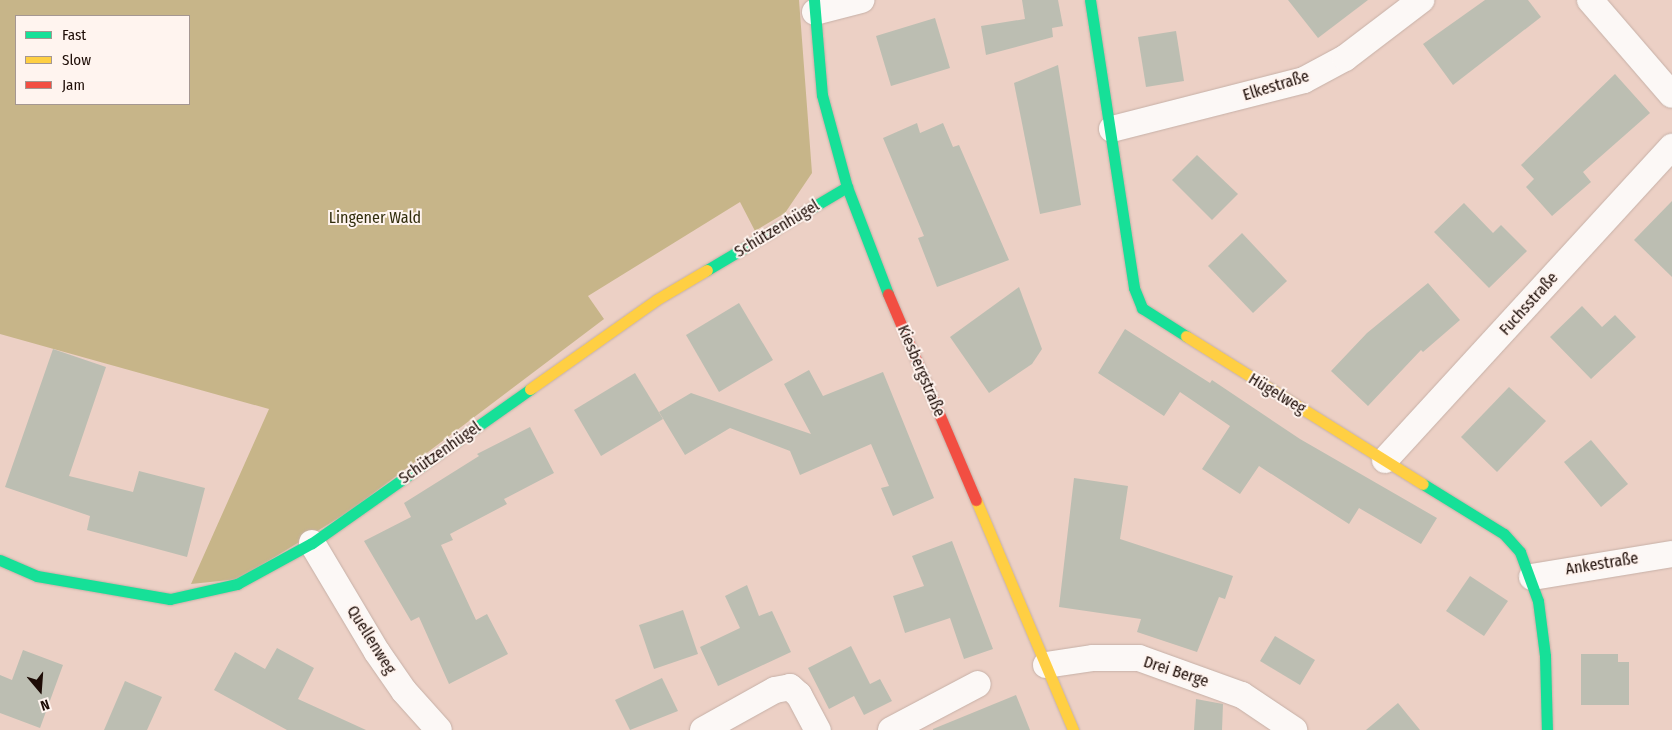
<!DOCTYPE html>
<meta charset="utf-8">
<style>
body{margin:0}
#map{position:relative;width:1672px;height:730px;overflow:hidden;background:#ecd0c5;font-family:"Fira Sans Condensed",sans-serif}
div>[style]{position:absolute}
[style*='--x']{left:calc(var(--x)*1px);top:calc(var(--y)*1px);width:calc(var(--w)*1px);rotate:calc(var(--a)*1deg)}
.forest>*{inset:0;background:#c7b589}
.building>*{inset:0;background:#bcbeb2}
.roads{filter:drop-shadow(0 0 1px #c6b0a7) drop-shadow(0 0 1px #c6b0a7)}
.street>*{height:26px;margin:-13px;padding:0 13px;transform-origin:13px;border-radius:13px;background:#fcf8f6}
.fast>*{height:11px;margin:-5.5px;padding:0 5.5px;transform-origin:5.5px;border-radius:5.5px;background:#16e098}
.slow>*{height:11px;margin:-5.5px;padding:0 5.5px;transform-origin:5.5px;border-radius:5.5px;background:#ffcf43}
.jam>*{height:11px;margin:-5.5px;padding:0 5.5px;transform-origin:5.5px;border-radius:5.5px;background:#f24e42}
span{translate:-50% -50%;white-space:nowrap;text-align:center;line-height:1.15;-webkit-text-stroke:4px #fff4ef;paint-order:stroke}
.street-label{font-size:16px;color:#1d0c06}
.park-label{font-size:16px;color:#312d0c}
.legend{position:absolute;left:15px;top:15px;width:175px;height:90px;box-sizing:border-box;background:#fff4ef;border:1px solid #a59792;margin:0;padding:6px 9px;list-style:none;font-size:15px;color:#1d0c06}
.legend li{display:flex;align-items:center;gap:10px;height:25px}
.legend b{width:25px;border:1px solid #a59792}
.north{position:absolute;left:15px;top:665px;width:50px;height:50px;-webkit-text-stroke:4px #fff4ef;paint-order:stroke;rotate:162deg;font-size:14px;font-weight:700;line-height:20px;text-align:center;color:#1d0c06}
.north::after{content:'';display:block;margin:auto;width:18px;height:22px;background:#1d0c06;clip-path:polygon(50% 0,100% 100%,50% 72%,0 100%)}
</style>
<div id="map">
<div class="forest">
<div style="clip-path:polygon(evenodd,0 0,799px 0,812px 173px,785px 213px,755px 231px,740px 202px,588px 296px,604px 319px,350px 511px,239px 579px,191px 584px,269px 409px,0 334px,0 0,16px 16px,189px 16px,189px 104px,16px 104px,16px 16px)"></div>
</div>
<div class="building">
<div style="clip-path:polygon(1022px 0,1058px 0,1063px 26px,1052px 28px,1053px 37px,986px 55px,981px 26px,1025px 19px)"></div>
<div style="clip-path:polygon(1288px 0,1368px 0,1318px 38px)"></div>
<div style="clip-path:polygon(1485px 0,1528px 0,1541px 17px,1453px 85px,1423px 44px)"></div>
<div style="clip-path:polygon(935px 18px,950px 68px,891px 86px,876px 36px)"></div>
<div style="clip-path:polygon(1176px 31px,1184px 81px,1146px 87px,1138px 37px)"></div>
<div style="clip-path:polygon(1058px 65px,1081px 205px,1040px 214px,1014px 83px)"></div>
<div style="clip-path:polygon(1615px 74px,1650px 113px,1583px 172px,1591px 182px,1552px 216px,1526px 187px,1534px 179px,1521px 165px)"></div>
<div style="clip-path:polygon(917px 123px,920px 133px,943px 123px,953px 147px,959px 145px,1009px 260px,937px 287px,918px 238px,924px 236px,883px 138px)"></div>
<div style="clip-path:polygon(1197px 155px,1238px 194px,1212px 220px,1172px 180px)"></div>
<div style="clip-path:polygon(1672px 201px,1672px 277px,1634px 240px)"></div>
<div style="clip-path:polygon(1464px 203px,1493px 233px,1501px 225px,1527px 251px,1489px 288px,1434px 232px)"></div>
<div style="clip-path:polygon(1242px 233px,1287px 281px,1253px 313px,1208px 266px)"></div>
<div style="clip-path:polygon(1428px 283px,1460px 320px,1423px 352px,1421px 350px,1368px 406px,1331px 371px,1367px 333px)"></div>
<div style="clip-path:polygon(1019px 287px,1042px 349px,1032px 364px,989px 393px,950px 337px)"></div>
<div style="clip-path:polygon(739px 303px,773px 360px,719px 392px,686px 335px)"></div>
<div style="clip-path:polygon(1582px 306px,1602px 327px,1615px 315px,1636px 337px,1591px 379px,1550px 337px)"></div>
<div style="clip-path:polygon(1125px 329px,1210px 383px,1212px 380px,1300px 439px,1437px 518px,1421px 544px,1359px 508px,1349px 524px,1259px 466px,1240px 494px,1202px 469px,1230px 426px,1180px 392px,1164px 416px,1098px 373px)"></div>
<div style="clip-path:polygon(53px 349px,106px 367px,69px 476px,133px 492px,139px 471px,205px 488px,187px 557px,87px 530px,90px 516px,5px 487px)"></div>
<div style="clip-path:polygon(809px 370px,823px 396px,883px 372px,934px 498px,893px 516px,881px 488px,889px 486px,871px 444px,800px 475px,790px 451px,730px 428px,685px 455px,659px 412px,691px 393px,811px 434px,784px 384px)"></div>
<div style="clip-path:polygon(635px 373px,663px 419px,601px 456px,574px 410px)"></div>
<div style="clip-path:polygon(1509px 387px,1546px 421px,1497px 472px,1461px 437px)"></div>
<div style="clip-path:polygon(530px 427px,554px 473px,504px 499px,507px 504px,450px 534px,453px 540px,441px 545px,476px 620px,487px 614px,508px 654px,449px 684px,419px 617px,411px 621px,364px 541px,411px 517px,404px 503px,479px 456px,477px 454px)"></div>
<div style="clip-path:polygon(1591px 440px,1628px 484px,1601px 507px,1564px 462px)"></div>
<div style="clip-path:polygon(1074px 478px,1128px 486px,1120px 539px,1233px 576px,1225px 599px,1219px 597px,1197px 652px,1137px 632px,1141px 619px,1059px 607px)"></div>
<div style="clip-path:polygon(952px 541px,993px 649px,964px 659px,950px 618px,905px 633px,893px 596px,924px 586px,912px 556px)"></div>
<div style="clip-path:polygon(1470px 576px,1508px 601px,1484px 636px,1446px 611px)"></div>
<div style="clip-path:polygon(747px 585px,759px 616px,772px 611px,791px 652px,718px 686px,700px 647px,740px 628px,725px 596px)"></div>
<div style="clip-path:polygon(683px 610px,698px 654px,654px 669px,639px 625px)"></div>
<div style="clip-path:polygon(1275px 636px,1315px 660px,1300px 685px,1260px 661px)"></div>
<div style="clip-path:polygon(851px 646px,870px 684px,880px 679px,892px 701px,864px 715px,854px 696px,829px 709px,808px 668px)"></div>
<div style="clip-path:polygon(277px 648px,314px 668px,298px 699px,366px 730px,287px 730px,214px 690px,235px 652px,265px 669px)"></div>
<div style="clip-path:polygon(23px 650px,63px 665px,40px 728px,0 713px,0 675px,12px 680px)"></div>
<div style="clip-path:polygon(1581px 654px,1618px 654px,1618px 662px,1629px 662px,1629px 705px,1581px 705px)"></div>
<div style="clip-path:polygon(662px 678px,678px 711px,630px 730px,615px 700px)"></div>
<div style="clip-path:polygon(125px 681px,162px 697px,147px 730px,104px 730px)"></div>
<div style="clip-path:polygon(1016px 695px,1030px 730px,933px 730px,933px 729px)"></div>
<div style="clip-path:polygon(1196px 699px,1223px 704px,1222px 730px,1194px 730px)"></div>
<div style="clip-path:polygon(1398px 703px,1420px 730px,1366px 730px)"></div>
</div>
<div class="roads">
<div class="street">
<div style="--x:1590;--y:0;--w:125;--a:49.2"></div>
<div style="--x:815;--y:12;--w:48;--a:-14.6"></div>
<div style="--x:1112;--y:129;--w:198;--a:-14.3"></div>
<div style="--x:1304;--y:80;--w:47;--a:-28.2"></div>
<div style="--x:1345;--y:58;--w:96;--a:-37.3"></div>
<div style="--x:1385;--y:460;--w:425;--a:-47.5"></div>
<div style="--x:312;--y:543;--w:127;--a:59.2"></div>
<div style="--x:377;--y:652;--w:47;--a:55.3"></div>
<div style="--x:404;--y:691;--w:52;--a:48.1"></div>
<div style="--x:1532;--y:577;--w:142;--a:-9.3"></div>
<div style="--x:1046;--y:665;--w:48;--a:-8.5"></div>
<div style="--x:1093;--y:658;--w:46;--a:0"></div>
<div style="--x:1139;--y:658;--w:109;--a:19.8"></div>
<div style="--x:1242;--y:695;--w:63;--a:33.9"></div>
<div style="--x:703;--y:730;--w:82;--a:-29.1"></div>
<div style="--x:775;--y:690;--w:15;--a:-11"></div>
<div style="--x:790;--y:687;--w:12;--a:42"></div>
<div style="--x:799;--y:695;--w:40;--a:62"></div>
<div style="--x:891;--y:730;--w:98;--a:-27.9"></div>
</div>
<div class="fast">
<div style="--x:814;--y:0;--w:95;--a:85.2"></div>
<div style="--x:822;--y:95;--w:95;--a:74.8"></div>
<div style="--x:847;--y:187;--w:115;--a:69"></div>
<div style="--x:1090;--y:0;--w:291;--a:81.3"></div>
<div style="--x:1134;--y:288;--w:22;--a:68"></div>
<div style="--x:1142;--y:308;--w:52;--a:32.5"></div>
<div style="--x:707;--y:270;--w:163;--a:-30.7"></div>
<div style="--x:1423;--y:484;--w:95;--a:31.7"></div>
<div style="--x:1504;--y:534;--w:24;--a:48"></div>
<div style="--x:1520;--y:552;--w:52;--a:69.8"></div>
<div style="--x:1538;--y:601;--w:55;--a:82.7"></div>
<div style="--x:1545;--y:656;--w:74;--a:88.5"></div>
<div style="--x:0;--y:560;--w:40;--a:23.4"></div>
<div style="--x:37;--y:576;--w:135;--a:9.8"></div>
<div style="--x:170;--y:599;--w:69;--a:-12.6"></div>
<div style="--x:237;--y:584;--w:85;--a:-28.7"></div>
<div style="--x:312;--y:543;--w:267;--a:-35.2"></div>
</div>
<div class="slow">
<div style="--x:1186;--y:336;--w:279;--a:32"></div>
<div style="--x:530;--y:389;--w:154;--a:-35.2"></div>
<div style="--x:656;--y:300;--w:59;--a:-30.5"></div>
<div style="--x:976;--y:500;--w:250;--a:67.1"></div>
</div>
<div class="jam">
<div style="--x:888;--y:294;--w:224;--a:66.9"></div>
</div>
</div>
<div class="street-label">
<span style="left:1276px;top:86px;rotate:-17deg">Elkestraße</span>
<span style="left:777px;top:229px;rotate:-31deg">Schützenhügel</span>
<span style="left:1529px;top:304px;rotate:-48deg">Fuchsstraße</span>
<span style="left:921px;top:371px;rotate:67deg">Kiesbergstraße</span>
<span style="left:1277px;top:394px;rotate:31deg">Hügelweg</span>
<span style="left:440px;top:453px;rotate:-35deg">Schützenhügel</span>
<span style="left:1602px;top:564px;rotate:-9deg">Ankestraße</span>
<span style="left:371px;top:640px;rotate:58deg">Quellenweg</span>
<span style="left:1176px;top:672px;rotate:18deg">Drei Berge</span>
</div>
<div class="park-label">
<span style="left:375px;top:218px">Lingener Wald</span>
</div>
<ul class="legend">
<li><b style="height:6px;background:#16e098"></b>Fast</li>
<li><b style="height:6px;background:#ffcf43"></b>Slow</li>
<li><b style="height:6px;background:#f24e42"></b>Jam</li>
</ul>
<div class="north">N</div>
</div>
